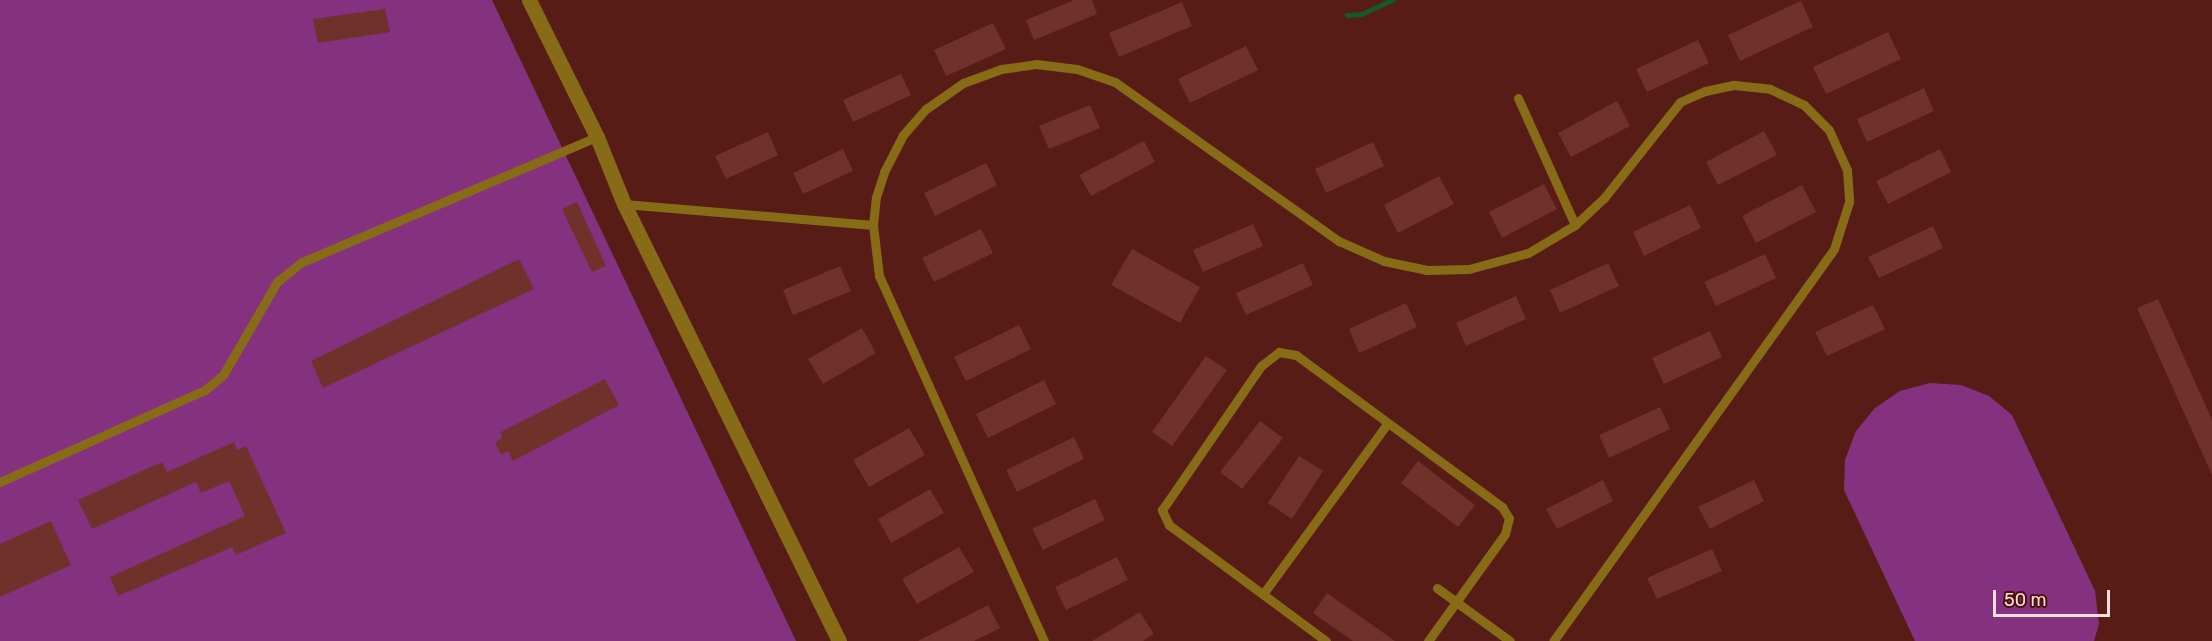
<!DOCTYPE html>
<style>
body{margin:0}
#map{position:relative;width:2212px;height:641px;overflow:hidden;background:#571c15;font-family:Rubik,sans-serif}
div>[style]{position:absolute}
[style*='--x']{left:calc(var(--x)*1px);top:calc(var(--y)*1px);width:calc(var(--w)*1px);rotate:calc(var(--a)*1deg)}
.green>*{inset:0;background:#843280}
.stream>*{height:4.5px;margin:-2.25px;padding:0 2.25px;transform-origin:2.25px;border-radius:2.25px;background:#15592a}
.building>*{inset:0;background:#6f3129}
.lane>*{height:9px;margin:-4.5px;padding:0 4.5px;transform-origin:4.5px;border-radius:4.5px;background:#876b16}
.street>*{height:15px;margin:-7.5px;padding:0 7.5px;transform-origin:7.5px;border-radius:7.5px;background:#876b16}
span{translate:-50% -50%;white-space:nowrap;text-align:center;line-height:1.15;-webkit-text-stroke:6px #4b100b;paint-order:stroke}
.scale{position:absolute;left:1993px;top:590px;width:117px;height:27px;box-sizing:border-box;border:3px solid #fedfd9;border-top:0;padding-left:8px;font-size:18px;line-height:21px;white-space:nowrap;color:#fedfd9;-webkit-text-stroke:4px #4b100b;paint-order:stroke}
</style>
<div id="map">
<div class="green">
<div style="clip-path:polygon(0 0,492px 0,796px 641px,0 641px)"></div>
<div style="clip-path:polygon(1930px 383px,1961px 385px,1989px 396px,2012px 415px,2095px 591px,2099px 624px,2094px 641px,1915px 641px,1844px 490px,1845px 460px,1856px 431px,1875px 408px,1900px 391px)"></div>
</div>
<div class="stream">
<div style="--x:1347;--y:15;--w:14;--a:-4"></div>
<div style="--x:1361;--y:14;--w:35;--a:-24"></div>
</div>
<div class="building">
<div style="clip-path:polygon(1074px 0,1092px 0,1097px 14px,1034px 40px,1026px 20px)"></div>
<div style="clip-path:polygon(1801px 1px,1813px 27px,1740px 61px,1728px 35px)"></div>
<div style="clip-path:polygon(1182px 2px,1192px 26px,1119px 57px,1109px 33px)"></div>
<div style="clip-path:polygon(385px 9px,390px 32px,318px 43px,313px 19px)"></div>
<div style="clip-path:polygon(993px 23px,1006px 49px,946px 76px,934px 50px)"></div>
<div style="clip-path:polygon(1888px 32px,1901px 59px,1826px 94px,1813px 67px)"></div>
<div style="clip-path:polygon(1698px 40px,1709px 63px,1647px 92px,1636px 69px)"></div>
<div style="clip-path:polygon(1246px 46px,1258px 70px,1190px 103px,1178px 79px)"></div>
<div style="clip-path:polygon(901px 74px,911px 95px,853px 122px,843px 100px)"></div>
<div style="clip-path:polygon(1924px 88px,1934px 111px,1867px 142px,1857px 119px)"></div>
<div style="clip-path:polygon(1617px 101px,1630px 126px,1571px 157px,1558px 133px)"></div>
<div style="clip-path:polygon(1090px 105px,1100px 128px,1049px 149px,1039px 126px)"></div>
<div style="clip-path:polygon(1764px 131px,1777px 155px,1718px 185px,1706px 162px)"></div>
<div style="clip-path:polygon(768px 132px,778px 155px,726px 179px,715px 156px)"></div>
<div style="clip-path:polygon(1144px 141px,1155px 162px,1091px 196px,1079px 175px)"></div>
<div style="clip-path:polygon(1373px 142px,1384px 166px,1326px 193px,1315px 169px)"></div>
<div style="clip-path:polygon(843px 149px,853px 171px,803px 194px,793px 173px)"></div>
<div style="clip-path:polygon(1940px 149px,1951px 172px,1888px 204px,1876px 181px)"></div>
<div style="clip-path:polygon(986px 163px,997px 185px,935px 216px,924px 193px)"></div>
<div style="clip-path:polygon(1439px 176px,1454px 204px,1398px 233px,1384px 205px)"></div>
<div style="clip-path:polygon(1544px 184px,1557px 209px,1502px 238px,1489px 212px)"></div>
<div style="clip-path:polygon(1802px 185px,1816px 212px,1756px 243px,1742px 216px)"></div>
<div style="clip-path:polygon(577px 202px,606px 266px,592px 272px,562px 209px)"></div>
<div style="clip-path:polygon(1690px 205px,1701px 228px,1644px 256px,1633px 232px)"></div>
<div style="clip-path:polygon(1253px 224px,1263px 246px,1203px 272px,1193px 250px)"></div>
<div style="clip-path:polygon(1933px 226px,1943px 248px,1879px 278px,1868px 257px)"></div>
<div style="clip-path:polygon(981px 229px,993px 253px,934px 282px,922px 258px)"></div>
<div style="clip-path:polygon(1132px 249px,1200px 287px,1180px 323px,1111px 285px)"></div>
<div style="clip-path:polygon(1765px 254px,1776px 278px,1716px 306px,1704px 282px)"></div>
<div style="clip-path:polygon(519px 259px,534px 289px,323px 388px,311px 361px)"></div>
<div style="clip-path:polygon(1303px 263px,1313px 285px,1246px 315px,1236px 293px)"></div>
<div style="clip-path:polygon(1608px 263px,1619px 286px,1560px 313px,1550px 290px)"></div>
<div style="clip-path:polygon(840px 266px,851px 291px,793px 315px,783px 290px)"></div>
<div style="clip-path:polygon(1516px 296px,1526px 319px,1466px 346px,1456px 323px)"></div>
<div style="clip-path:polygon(2158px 299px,2212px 420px,2212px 475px,2137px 308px)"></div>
<div style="clip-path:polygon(1406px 303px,1417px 327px,1359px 353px,1349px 329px)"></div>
<div style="clip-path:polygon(1873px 305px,1885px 329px,1827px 356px,1815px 332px)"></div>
<div style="clip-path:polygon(1019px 325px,1031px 349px,966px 381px,954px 357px)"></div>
<div style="clip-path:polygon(862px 328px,876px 353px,823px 384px,808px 359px)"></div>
<div style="clip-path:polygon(1710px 331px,1722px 357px,1664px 384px,1652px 358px)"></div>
<div style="clip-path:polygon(1206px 356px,1227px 370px,1172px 446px,1152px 432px)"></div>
<div style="clip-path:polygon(605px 379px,619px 405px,513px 461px,508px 451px,501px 455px,495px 442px,502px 438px,501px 432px)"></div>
<div style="clip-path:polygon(1044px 380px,1056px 404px,988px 438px,976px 414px)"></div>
<div style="clip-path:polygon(1660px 407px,1670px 429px,1609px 458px,1599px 435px)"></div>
<div style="clip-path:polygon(1260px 421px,1283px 438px,1242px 489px,1220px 472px)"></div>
<div style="clip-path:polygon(909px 428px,925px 455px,869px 487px,853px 460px)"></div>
<div style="clip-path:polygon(1074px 437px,1084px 459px,1017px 492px,1006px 470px)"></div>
<div style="clip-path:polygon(234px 442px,237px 450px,246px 446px,286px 533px,236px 555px,232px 547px,118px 596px,110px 577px,245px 516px,229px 481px,201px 493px,196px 482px,92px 529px,78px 500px,162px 462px,167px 472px)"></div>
<div style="clip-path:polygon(1299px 456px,1323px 471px,1292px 519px,1268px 503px)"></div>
<div style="clip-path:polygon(1418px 461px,1475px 505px,1458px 527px,1401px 483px)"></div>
<div style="clip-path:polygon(1603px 480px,1613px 501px,1557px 529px,1546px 509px)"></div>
<div style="clip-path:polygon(1754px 480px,1764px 501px,1710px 529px,1698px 507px)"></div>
<div style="clip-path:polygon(930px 489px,944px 513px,891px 543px,878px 519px)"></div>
<div style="clip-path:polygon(1095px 499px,1105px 520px,1043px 550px,1032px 529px)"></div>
<div style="clip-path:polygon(51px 521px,71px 565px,0 597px,0 544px)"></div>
<div style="clip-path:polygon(959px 547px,974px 572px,917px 604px,902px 579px)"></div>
<div style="clip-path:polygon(1712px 549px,1722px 571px,1657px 599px,1647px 578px)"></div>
<div style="clip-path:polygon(1117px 557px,1128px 580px,1066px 610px,1055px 587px)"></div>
<div style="clip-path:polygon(1327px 593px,1395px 641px,1353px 641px,1313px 613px)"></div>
<div style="clip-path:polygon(988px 605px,1000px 628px,974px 641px,918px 641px)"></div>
<div style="clip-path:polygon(1140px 612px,1154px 634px,1143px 641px,1092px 641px)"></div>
</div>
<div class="lane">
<div style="--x:1518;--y:98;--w:139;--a:65.8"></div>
<div style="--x:624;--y:204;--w:250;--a:4.8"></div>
<div style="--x:0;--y:482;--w:225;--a:-24.2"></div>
<div style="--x:205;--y:390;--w:23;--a:-40"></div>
<div style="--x:223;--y:375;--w:108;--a:-59.9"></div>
<div style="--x:277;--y:282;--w:32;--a:-39"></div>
<div style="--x:302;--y:262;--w:320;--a:-23"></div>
<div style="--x:1437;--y:588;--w:90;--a:36"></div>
<div style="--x:1263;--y:594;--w:210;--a:-53.9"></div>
<div style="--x:1044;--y:641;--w:401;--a:-114.3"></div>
<div style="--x:879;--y:276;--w:51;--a:-96.7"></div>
<div style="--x:873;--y:225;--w:28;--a:-84"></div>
<div style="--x:876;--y:197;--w:26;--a:-72"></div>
<div style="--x:884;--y:172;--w:42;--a:-62.8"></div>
<div style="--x:903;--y:135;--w:35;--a:-49"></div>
<div style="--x:926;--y:109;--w:45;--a:-35.1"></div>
<div style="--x:963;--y:83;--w:40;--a:-20.2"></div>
<div style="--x:1001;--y:69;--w:35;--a:-8"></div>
<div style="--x:1036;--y:64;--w:41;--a:7"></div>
<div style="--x:1077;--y:69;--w:40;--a:18.9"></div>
<div style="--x:1115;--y:82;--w:275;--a:35.4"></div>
<div style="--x:1339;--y:241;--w:49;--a:24"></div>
<div style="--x:1384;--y:261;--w:44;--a:11.8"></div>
<div style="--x:1427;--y:270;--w:42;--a:-1.4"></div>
<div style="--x:1469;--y:269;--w:61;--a:-15.2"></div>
<div style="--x:1528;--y:253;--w:55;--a:-30.8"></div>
<div style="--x:1575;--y:225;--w:40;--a:-43"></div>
<div style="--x:1604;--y:198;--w:122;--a:-51.6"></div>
<div style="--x:1680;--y:102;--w:27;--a:-24"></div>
<div style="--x:1705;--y:91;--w:30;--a:-12"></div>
<div style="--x:1734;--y:85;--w:36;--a:6"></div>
<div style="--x:1770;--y:89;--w:38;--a:25"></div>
<div style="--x:1804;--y:105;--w:35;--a:45"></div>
<div style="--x:1829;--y:130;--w:44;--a:65.8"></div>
<div style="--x:1847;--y:170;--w:32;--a:86"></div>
<div style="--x:1849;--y:202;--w:49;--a:107.7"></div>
<div style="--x:1834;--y:249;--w:482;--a:125.6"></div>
<div style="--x:1326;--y:641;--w:195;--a:-143.5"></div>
<div style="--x:1169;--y:525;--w:17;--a:-115"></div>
<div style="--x:1162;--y:510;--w:175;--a:-55.5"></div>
<div style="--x:1261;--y:366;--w:23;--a:-38"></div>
<div style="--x:1279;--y:352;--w:17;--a:10"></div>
<div style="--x:1296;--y:355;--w:256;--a:36.4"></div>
<div style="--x:1502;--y:507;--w:13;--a:58"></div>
<div style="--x:1509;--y:518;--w:16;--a:104"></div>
<div style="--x:1505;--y:534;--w:132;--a:125.7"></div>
</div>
<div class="street">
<div style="--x:529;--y:0;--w:153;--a:63.6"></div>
<div style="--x:597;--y:137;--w:72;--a:68.1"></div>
<div style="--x:624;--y:204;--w:487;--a:63.8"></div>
</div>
<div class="scale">50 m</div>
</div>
